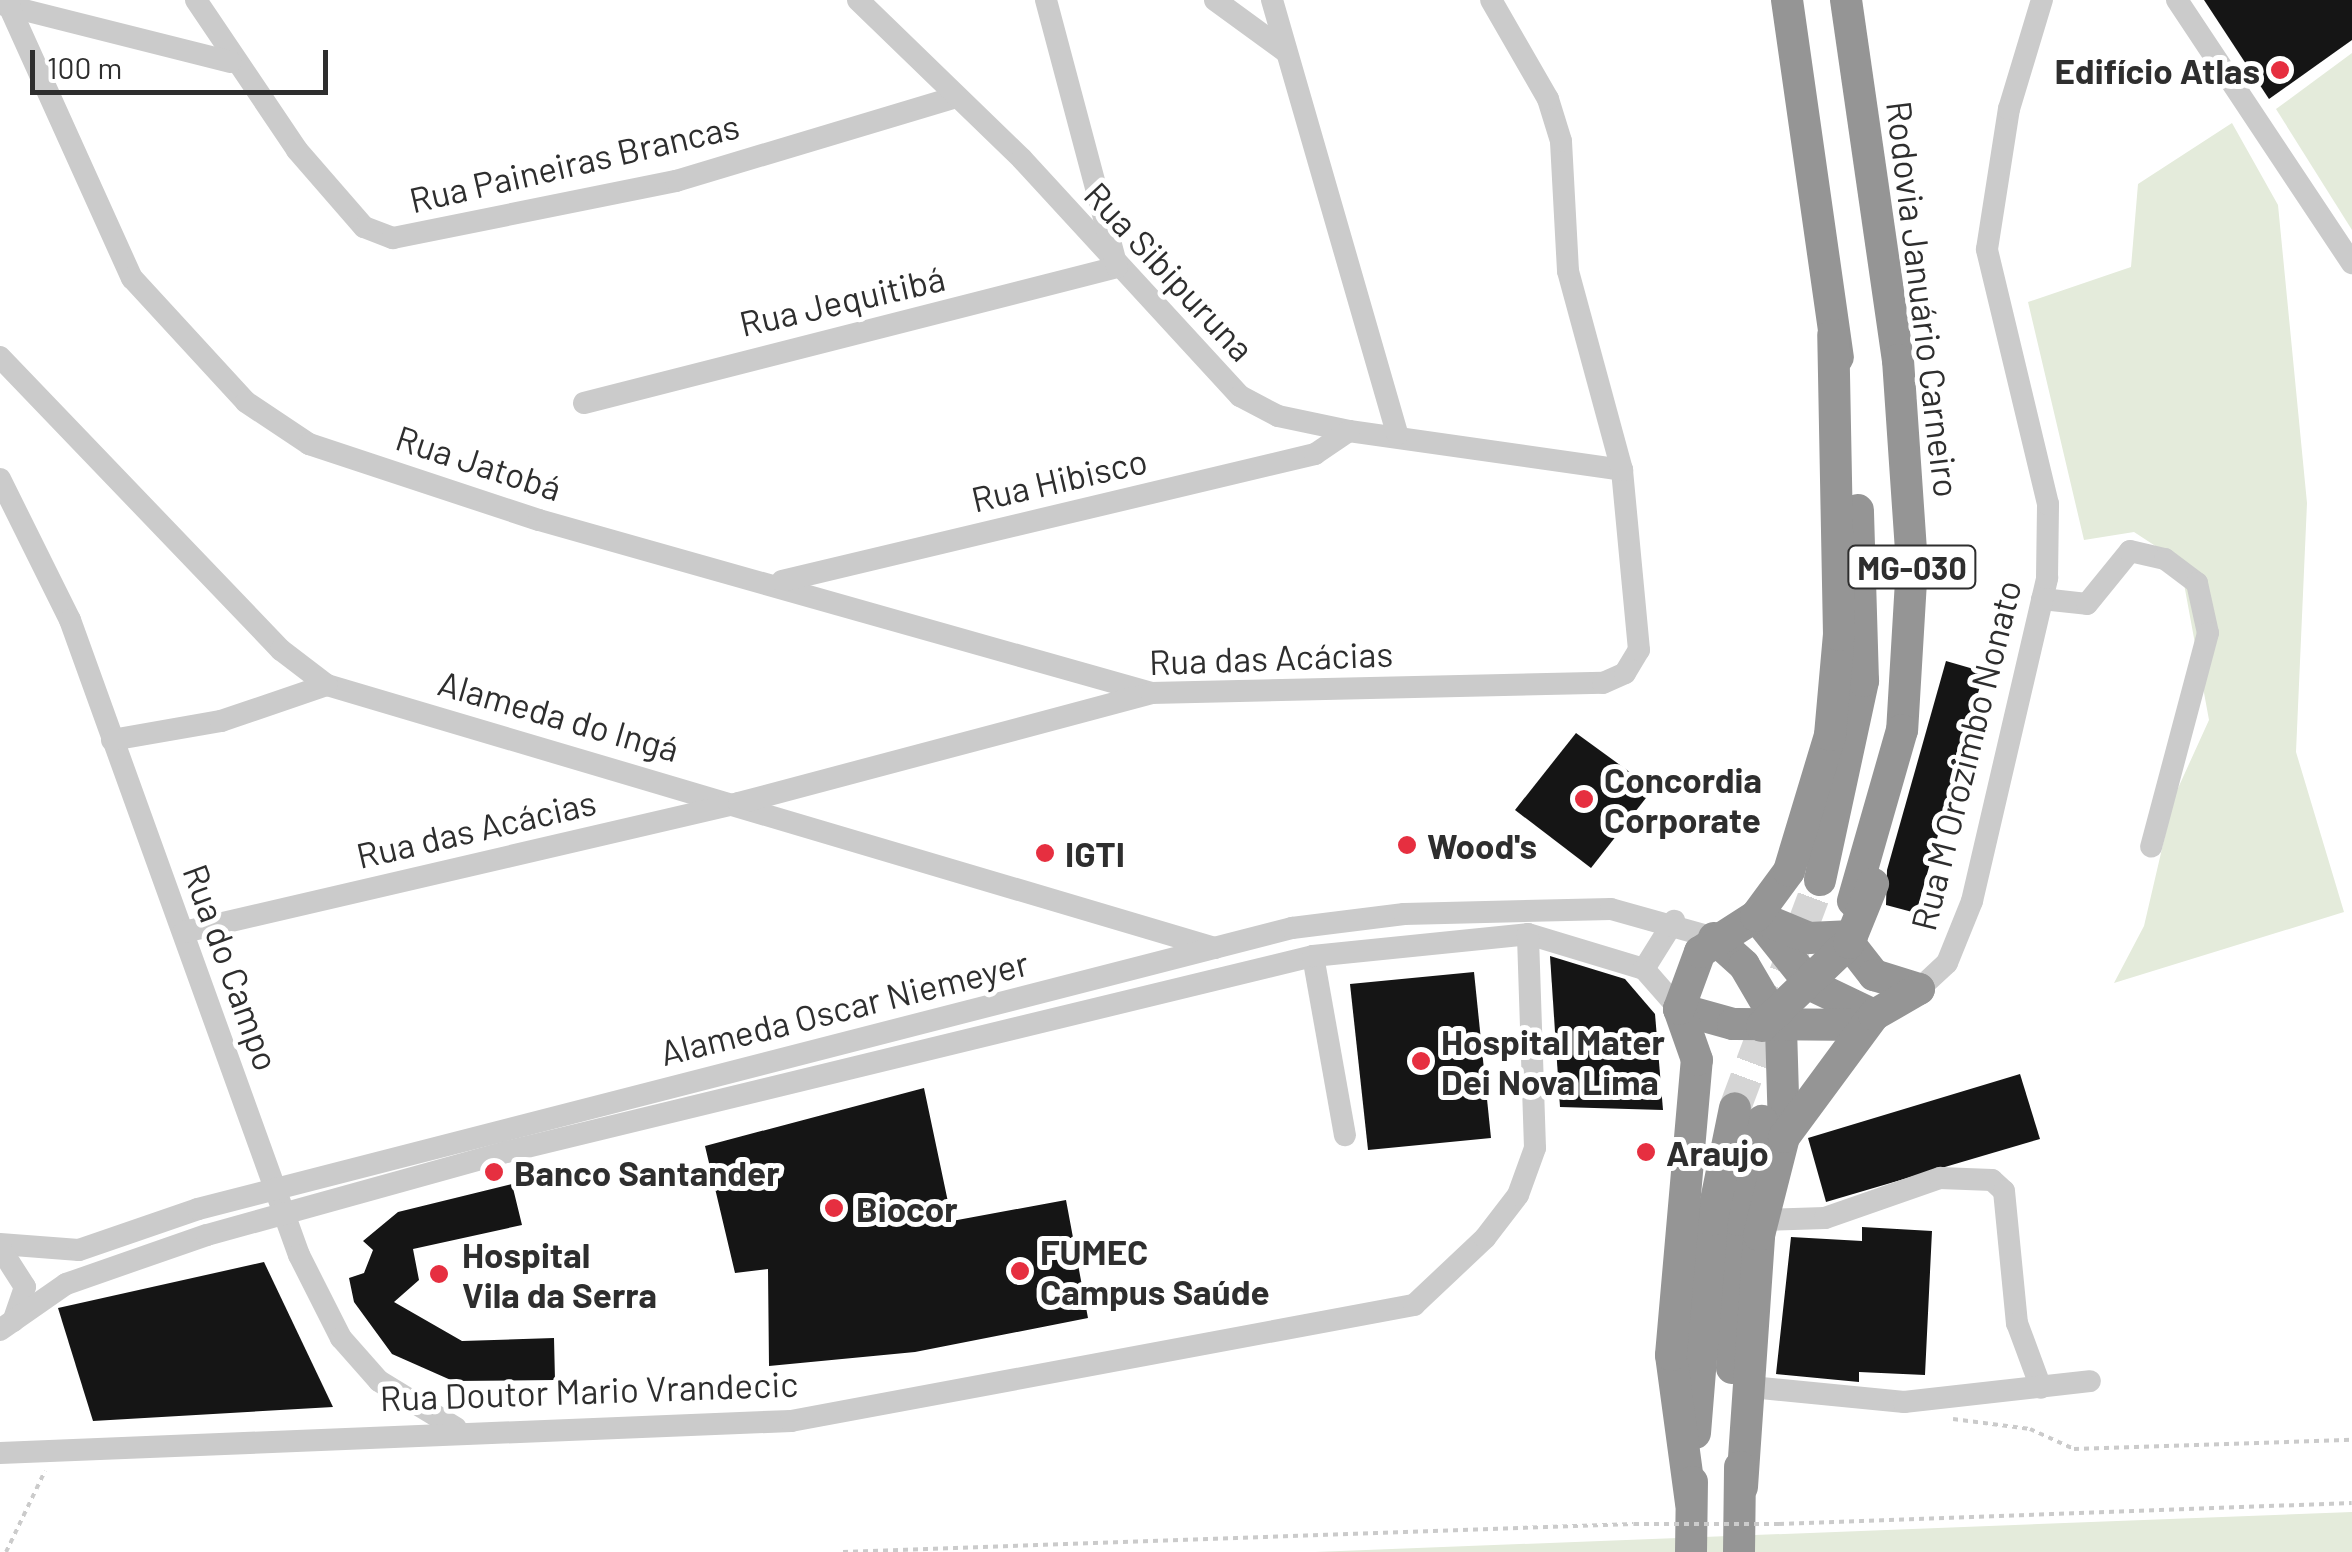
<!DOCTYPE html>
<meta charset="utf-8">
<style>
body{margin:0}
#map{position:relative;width:2352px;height:1552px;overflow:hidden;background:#fff;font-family:Barlow,sans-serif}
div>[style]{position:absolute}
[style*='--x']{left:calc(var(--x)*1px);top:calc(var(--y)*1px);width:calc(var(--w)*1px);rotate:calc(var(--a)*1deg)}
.green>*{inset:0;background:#e4ebdb}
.building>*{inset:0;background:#151515}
.highway-tunnel>*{height:32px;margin-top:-16px;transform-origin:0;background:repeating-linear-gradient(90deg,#d5d5d5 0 32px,transparent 0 48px)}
.path>*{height:4px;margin-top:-2px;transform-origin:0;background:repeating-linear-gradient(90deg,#cbcbcb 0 5px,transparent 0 10px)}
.minor>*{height:22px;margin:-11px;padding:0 11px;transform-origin:11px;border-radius:11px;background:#cbcbcb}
.highway>*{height:32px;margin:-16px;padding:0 16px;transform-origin:16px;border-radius:16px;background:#959595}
.path-bridge>*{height:4px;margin-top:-2px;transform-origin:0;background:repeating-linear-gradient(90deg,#cbcbcb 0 5px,transparent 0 10px)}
.dots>*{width:28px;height:28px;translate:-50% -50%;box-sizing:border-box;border:5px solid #fff;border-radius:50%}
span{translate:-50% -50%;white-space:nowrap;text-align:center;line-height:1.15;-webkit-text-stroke:10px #fff;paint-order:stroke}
.shield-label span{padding:2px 8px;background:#fff;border:2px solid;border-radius:8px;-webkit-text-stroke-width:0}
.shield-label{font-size:32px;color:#2e2e2e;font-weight:700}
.poi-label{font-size:35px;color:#2e2e2e;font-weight:700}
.right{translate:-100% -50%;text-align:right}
.left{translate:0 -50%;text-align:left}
.street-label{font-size:35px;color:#2e2e2e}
.scale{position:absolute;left:30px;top:50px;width:298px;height:45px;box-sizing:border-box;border:5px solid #2e2e2e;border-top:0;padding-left:12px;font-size:30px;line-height:35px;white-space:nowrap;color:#2e2e2e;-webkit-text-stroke:8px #fff;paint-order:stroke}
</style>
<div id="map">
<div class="green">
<div style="clip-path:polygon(2352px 53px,2352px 230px,2276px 109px)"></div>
<div style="clip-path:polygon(2232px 123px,2278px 205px,2307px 503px,2296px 752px,2344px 912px,2114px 983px,2144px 926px,2174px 797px,2209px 720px,2180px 562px,2134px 532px,2084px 540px,2028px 302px,2131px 267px,2138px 184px)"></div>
<div style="clip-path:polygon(2352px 1512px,2352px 1552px,1315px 1552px)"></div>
</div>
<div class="building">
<div style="clip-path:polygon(2204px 0,2352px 0,2352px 40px,2269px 99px)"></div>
<div style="clip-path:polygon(1946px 661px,1984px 672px,1916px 913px,1886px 905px,1887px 870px)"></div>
<div style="clip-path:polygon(1576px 733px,1653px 789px,1591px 868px,1515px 810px)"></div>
<div style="clip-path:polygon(1550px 956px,1625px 979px,1655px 1014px,1663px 1110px,1560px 1107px)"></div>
<div style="clip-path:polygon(1474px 972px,1491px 1138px,1368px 1150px,1350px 984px)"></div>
<div style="clip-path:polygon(2020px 1074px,2040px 1139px,1826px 1202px,1808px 1138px)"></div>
<div style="clip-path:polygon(924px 1088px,952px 1221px,1066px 1200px,1088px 1318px,915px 1352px,769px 1366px,768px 1269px,735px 1273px,705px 1146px)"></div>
<div style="clip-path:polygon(512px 1184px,522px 1225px,413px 1249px,419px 1280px,394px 1302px,462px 1341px,554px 1338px,555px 1380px,453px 1381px,392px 1354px,354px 1302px,349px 1278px,364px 1273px,373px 1250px,363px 1241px,398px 1212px)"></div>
<div style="clip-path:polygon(1862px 1227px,1932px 1231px,1925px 1375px,1859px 1372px,1859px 1382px,1776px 1374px,1791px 1237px,1862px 1241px)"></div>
<div style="clip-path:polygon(264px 1262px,333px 1407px,93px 1421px,58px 1308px)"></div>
</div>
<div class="highway-tunnel">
<div style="--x:1735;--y:1108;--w:243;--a:-69.6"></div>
</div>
<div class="path">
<div style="--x:1953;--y:1419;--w:78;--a:7.4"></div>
<div style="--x:2030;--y:1429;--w:48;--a:24.4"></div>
<div style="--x:2074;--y:1449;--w:278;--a:-1.9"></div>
<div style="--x:1779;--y:1524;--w:573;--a:-2.1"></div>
<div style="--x:6;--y:1552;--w:90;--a:-64.3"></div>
<div style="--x:843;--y:1552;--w:791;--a:-2.03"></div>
</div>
<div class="minor">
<div style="--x:196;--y:0;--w:181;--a:56"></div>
<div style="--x:297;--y:150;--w:102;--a:49"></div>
<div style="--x:364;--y:227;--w:31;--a:21"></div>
<div style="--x:393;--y:238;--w:289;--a:-11.4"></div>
<div style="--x:676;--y:181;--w:292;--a:-16.7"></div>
<div style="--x:858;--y:0;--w:228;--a:44.1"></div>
<div style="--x:1022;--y:159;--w:322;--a:47.4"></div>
<div style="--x:1240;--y:396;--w:43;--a:27.8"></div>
<div style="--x:1278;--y:416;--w:73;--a:11.9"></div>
<div style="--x:1349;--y:431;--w:276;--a:8.1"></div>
<div style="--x:1215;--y:0;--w:87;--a:36.1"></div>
<div style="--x:1272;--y:0;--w:452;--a:73.9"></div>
<div style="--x:2177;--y:0;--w:316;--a:56.4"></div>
<div style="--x:0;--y:4;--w:238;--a:14.1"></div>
<div style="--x:9;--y:6;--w:299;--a:65.7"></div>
<div style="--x:132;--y:278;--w:168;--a:47.4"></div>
<div style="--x:246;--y:402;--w:76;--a:33.7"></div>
<div style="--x:309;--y:444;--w:242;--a:18.3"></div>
<div style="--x:539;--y:520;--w:636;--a:15.78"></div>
<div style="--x:0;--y:357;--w:406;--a:46.2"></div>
<div style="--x:281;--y:650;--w:58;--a:37.3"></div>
<div style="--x:327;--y:685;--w:926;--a:16.5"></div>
<div style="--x:584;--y:403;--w:550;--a:-14.31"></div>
<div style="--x:1117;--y:267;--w:276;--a:-104.9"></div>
<div style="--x:0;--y:479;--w:157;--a:63.6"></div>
<div style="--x:70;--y:620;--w:675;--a:70.17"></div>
<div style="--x:299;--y:1255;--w:93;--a:63.2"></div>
<div style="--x:341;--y:1338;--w:57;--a:48.5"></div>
<div style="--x:379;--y:1381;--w:90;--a:31.4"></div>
<div style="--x:782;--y:581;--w:548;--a:-13.4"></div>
<div style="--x:1315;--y:454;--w:41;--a:-34.1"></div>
<div style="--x:2042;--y:599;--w:45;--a:6.3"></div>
<div style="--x:2087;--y:604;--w:68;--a:-50.9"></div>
<div style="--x:2130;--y:551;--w:36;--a:13"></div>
<div style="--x:2165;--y:559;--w:40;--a:37"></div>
<div style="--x:2197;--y:583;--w:51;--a:77.6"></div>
<div style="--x:2208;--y:633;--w:221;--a:104.9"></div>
<div style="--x:112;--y:740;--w:111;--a:-9.9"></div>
<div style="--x:221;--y:721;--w:112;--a:-18.8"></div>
<div style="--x:184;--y:932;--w:570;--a:-13.09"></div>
<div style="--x:739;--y:803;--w:426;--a:-14.9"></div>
<div style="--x:1151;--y:693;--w:452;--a:-1.3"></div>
<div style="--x:1603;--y:683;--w:24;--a:-24"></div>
<div style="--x:1625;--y:673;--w:27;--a:-59"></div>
<div style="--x:1639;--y:650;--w:181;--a:-95.4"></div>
<div style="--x:1622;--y:470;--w:206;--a:-105.2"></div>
<div style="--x:1568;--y:271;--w:130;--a:-93.1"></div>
<div style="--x:1561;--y:141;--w:44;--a:-107.2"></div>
<div style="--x:1548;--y:99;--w:114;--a:-119.9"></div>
<div style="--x:1313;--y:956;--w:182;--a:79.9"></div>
<div style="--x:1644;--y:969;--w:57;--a:-58"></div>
<div style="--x:1919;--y:989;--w:38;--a:-43"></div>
<div style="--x:1947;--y:963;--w:67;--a:-68"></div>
<div style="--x:1972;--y:901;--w:332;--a:-76.9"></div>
<div style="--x:2047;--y:578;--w:74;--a:-89.2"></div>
<div style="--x:2048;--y:504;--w:262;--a:-103.5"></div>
<div style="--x:1987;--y:249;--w:142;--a:-81.1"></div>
<div style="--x:2009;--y:109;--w:114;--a:-73.2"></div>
<div style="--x:1762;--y:1220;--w:63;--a:-1.8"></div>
<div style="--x:1825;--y:1218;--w:122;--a:-19.2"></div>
<div style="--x:1940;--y:1178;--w:52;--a:2.2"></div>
<div style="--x:1992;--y:1180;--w:16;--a:43"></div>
<div style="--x:2004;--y:1191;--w:133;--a:84.4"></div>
<div style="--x:2017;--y:1323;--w:69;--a:69.7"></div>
<div style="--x:0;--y:1244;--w:79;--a:4.3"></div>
<div style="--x:79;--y:1250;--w:126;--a:-19"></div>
<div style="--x:198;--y:1209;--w:1130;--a:-14.41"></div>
<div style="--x:1292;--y:928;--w:113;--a:-7.1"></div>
<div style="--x:1404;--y:914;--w:207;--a:-1.4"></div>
<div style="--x:1611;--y:909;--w:107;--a:15.7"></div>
<div style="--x:0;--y:1248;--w:46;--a:57.3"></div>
<div style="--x:25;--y:1287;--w:36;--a:109"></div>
<div style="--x:0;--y:1330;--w:80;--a:-34.9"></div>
<div style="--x:66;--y:1284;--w:149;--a:-19.2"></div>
<div style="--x:207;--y:1235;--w:310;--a:-15.5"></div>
<div style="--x:506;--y:1152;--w:830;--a:-13.65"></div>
<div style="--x:1313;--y:956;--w:216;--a:-5.8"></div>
<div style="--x:1528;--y:934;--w:121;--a:16.8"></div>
<div style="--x:1644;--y:969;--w:53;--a:48.8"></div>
<div style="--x:1751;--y:1387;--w:154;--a:5.6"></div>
<div style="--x:1904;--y:1402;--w:187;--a:-6.4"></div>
<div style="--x:0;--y:1453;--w:792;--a:-2.32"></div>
<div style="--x:791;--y:1421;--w:634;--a:-10.55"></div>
<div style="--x:1414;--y:1305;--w:98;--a:-43.3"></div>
<div style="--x:1485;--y:1238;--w:54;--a:-52.5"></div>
<div style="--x:1518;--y:1195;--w:50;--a:-70.1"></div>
<div style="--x:1535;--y:1148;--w:214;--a:-91.9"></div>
</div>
<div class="highway">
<div style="--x:1787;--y:0;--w:361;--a:81.9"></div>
<div style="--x:1846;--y:0;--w:364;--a:81.8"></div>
<div style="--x:1898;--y:360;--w:204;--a:86.1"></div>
<div style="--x:1912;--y:564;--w:166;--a:93.4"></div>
<div style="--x:1902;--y:730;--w:178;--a:106"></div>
<div style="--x:1820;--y:880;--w:204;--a:-77.8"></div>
<div style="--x:1863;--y:681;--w:171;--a:-91.7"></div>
<div style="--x:1756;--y:916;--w:88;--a:51.4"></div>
<div style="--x:1811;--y:985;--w:70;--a:25.5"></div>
<div style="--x:1756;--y:916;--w:57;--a:22.5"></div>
<div style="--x:1809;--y:938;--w:43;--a:-2.7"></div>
<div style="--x:1714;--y:938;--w:40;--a:42"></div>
<div style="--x:1744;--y:965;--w:73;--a:59.6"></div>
<div style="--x:1781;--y:1028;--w:101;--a:88.3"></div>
<div style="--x:1849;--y:943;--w:41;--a:52"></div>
<div style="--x:1874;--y:975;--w:47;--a:17.3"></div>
<div style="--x:1679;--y:1009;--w:56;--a:15.5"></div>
<div style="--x:1733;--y:1024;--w:131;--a:0.4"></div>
<div style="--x:1762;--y:1026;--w:120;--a:-43.7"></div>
<div style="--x:1849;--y:943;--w:64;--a:-67.9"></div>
<div style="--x:1732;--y:1368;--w:148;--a:-87.7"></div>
<div style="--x:1738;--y:1220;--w:102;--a:-76.4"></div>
<div style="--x:1695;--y:1433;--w:214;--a:-85.4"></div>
<div style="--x:1712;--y:1220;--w:114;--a:-78.4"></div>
<div style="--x:1742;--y:1487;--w:253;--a:-86.1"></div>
<div style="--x:1759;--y:1235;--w:101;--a:-75.7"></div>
<div style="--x:1784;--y:1137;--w:152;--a:-53.6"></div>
<div style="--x:1874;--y:1015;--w:52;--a:-30"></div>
<div style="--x:1691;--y:1503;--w:149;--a:-97.7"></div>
<div style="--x:1671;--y:1355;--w:296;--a:-85"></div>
<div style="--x:1697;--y:1060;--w:54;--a:-109.4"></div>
<div style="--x:1679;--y:1009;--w:61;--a:-69.8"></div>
<div style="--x:1700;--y:952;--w:67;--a:-32.7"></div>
<div style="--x:1756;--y:916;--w:56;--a:-53.7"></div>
<div style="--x:1789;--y:871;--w:142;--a:-73.2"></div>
<div style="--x:1830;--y:735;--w:100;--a:-84.9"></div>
<div style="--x:1839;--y:635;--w:300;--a:-91.1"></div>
<div style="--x:1691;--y:1552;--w:70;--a:-89.2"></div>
<div style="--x:1739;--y:1552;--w:85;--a:-89.3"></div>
</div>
<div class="path-bridge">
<div style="--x:1634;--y:1524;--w:145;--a:0"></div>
</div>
<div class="dots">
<div style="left:2280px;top:70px;background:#e62f40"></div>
<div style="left:1584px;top:799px;background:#e62f40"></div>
<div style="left:1407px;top:845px;background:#e62f40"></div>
<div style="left:1045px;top:853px;background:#e62f40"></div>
<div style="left:1421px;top:1061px;background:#e62f40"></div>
<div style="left:1646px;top:1152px;background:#e62f40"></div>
<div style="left:494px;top:1172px;background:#e62f40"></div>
<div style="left:834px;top:1208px;background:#e62f40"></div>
<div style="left:1020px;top:1271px;background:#e62f40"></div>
<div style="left:439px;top:1274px;background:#e62f40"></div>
</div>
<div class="shield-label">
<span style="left:1912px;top:567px">MG-030</span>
</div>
<div class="poi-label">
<span class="right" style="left:2260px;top:70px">Edifício Atlas</span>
<span class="left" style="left:1604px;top:799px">Concordia<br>Corporate</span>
<span class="left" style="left:1427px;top:845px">Wood's</span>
<span class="left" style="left:1065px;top:853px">IGTI</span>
<span class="left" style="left:1441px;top:1061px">Hospital Mater<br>Dei Nova Lima</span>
<span class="left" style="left:1666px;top:1152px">Araujo</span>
<span class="left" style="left:514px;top:1172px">Banco Santander</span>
<span class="left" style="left:856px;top:1208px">Biocor</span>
<span class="left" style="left:1040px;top:1271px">FUMEC<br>Campus Saúde</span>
<span class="left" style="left:462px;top:1274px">Hospital<br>Vila da Serra</span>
</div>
<div class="street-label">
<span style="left:574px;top:162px;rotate:-13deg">Rua Paineiras Brancas</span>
<span style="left:1170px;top:271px;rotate:47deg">Rua Sibipuruna</span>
<span style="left:1924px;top:299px;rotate:83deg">Rodovia Januário Carneiro</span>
<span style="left:842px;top:300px;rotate:-13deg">Rua Jequitibá</span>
<span style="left:479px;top:462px;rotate:18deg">Rua Jatobá</span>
<span style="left:1059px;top:479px;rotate:-13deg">Rua Hibisco</span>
<span style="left:1271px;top:657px;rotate:-2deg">Rua das Acácias</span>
<span style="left:559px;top:715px;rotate:16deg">Alameda do Ingá</span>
<span style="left:1965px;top:755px;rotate:-76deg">Rua M Orozimbo Nonato</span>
<span style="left:476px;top:828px;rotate:-13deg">Rua das Acácias</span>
<span style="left:232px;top:967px;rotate:70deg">Rua do Campo</span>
<span style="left:844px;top:1007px;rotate:-14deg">Alameda Oscar Niemeyer</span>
<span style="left:589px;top:1390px;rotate:-2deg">Rua Doutor Mario Vrandecic</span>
</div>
<div class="scale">100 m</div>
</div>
